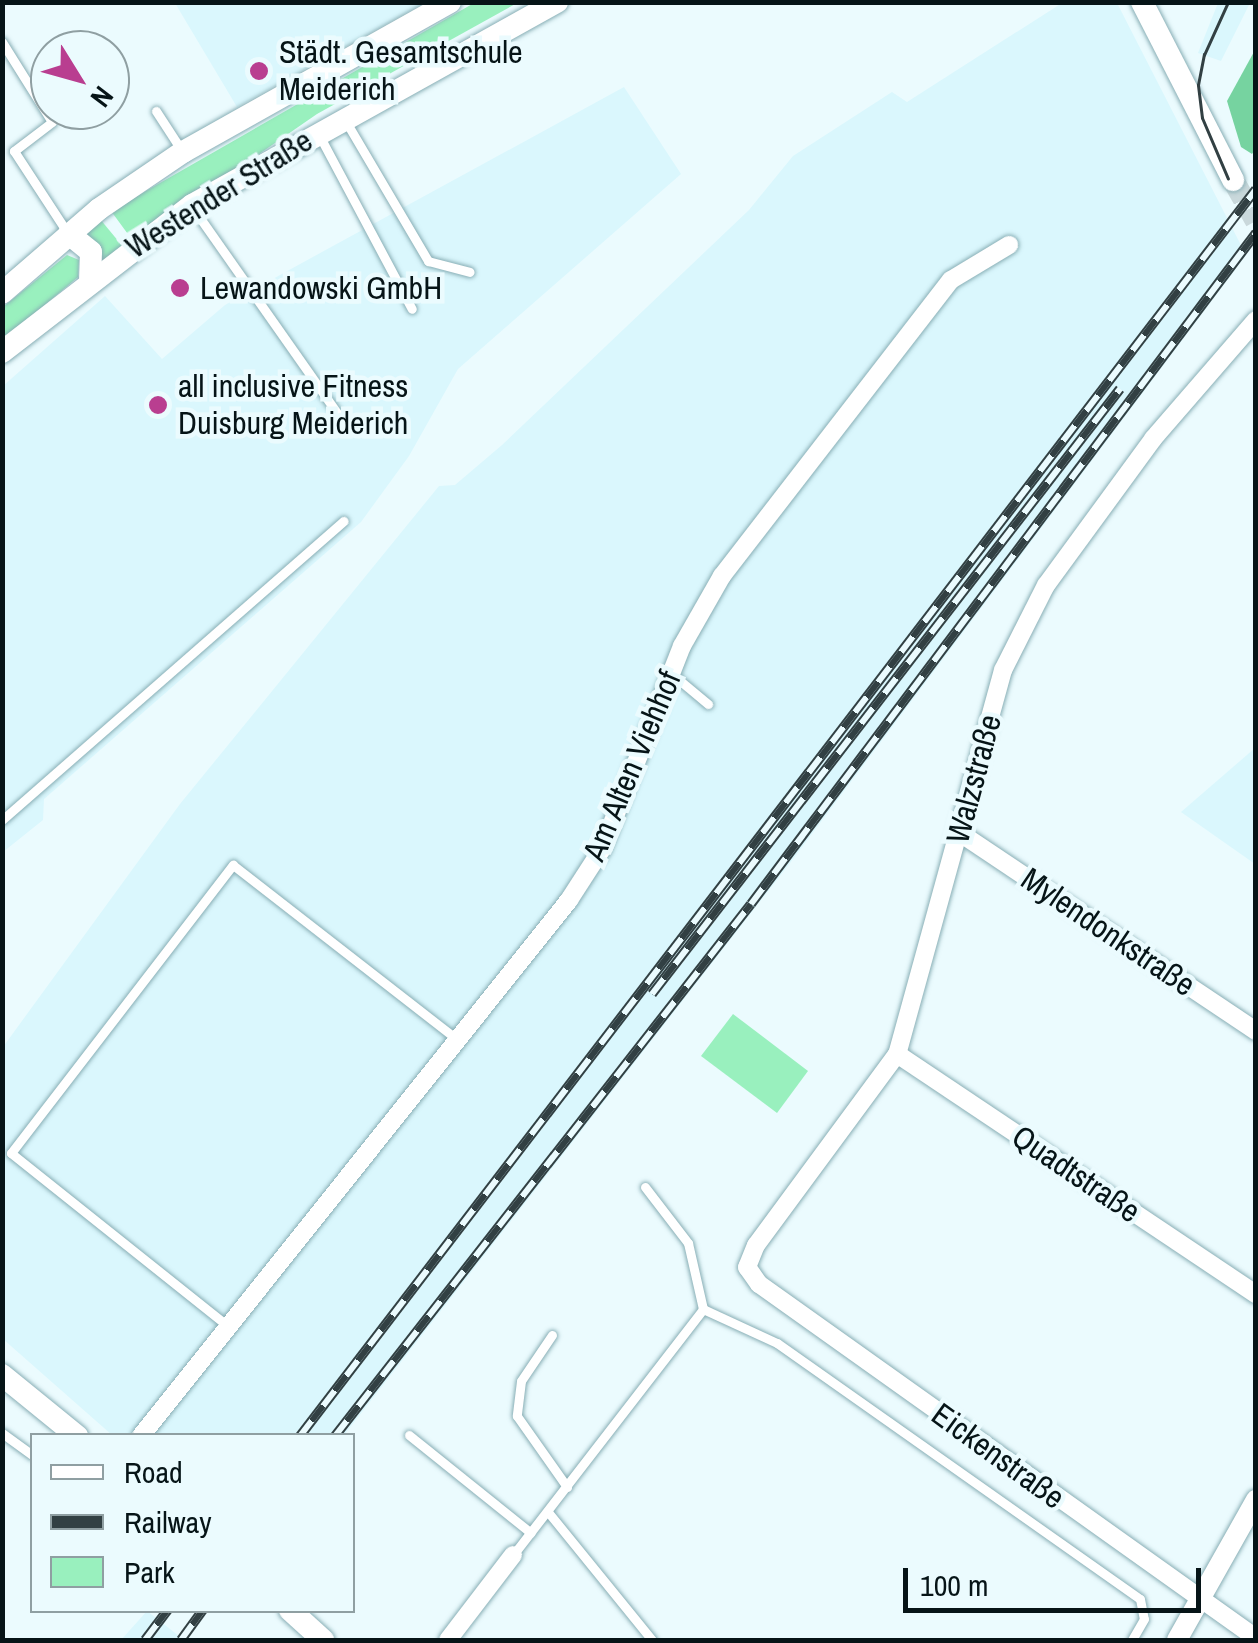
<!DOCTYPE html>
<meta charset="utf-8">
<style>
body{margin:0}
#map{position:relative;width:1258px;height:1643px;overflow:hidden;background:#ebfbfe;font-family:"Archivo Narrow",sans-serif}
div>[style]{position:absolute}
[style*='--x']{left:calc(var(--x)*1px);top:calc(var(--y)*1px);width:calc(var(--w)*1px);rotate:calc(var(--a)*1deg)}
.built>*{inset:0;background:#daf7fd}
.green>*{inset:0;background:#99f0be}
.forest>*{inset:0;background:#76d3a0}
.secondary-tunnel>*{height:22px;margin-top:-11px;transform-origin:0;background:repeating-linear-gradient(90deg,#c9d8db 0 22px,transparent 0 33px)}
.roads{filter:drop-shadow(0 0 2px #88aeb5) drop-shadow(0 0 2px #88aeb5)}
.service>*{height:9px;margin:-4.5px;padding:0 4.5px;transform-origin:4.5px;border-radius:4.5px;background:#fff}
.minor>*{height:18px;margin:-9px;padding:0 9px;transform-origin:9px;border-radius:9px;background:#fff}
.tertiary>*{height:20px;margin:-10px;padding:0 10px;transform-origin:10px;border-radius:10px;background:#fff}
.secondary>*{height:22px;margin:-11px;padding:0 11px;transform-origin:11px;border-radius:11px;background:#fff}
.tram>*{height:2.5px;margin:-1.25px;padding:0 1.25px;transform-origin:1.25px;border-radius:1.25px;background:#324043}
.rail>*{height:10px;margin-top:-5px;transform-origin:0;background:repeating-linear-gradient(90deg,#ebfbfe 0 19px,#324043 0 38px);box-sizing:border-box;border-block:2px solid #324043}
.dots>*{width:28px;height:28px;translate:-50% -50%;box-sizing:border-box;border:5px solid #ebfbfe;border-radius:50%}
span{translate:-50% -50%;white-space:nowrap;text-align:center;line-height:1.15;-webkit-text-stroke:9px #ebfbfe;paint-order:stroke}
.poi-label{font-size:32px;color:#061417}
.left{translate:0 -50%;text-align:left}
.street-label{font-size:32px;color:#061417}
.frame{position:absolute;inset:0;border:5px solid #061417;pointer-events:none}
.legend{position:absolute;left:30px;top:1433px;width:325px;height:180px;box-sizing:border-box;background:#ebfbfe;border:2px solid #8f9fa2;margin:0;padding:12px 18px;list-style:none;font-size:30px;color:#061417}
.legend li{display:flex;align-items:center;gap:20px;height:50px}
.legend b{width:50px;border:2px solid #8f9fa2}
.north{position:absolute;left:30px;top:30px;width:100px;height:100px;box-sizing:border-box;background:#ebfbfe;border:2px solid #8f9fa2;border-radius:50%;rotate:127deg;font-size:28px;font-weight:700;line-height:40px;text-align:center;color:#061417}
.north::after{content:'';display:block;margin:auto;width:35px;height:45px;background:#b93e90;clip-path:polygon(50% 0,100% 100%,50% 72%,0 100%)}
.scale{position:absolute;left:903px;top:1568px;width:298px;height:45px;box-sizing:border-box;border:5px solid #061417;border-top:0;padding-left:12px;font-size:30px;line-height:35px;white-space:nowrap;color:#061417;-webkit-text-stroke:8px #ebfbfe;paint-order:stroke}
</style>
<div id="map">
<div class="built">
<div style="clip-path:polygon(175px 3px,424px 3px,237px 107px)"></div>
<div style="clip-path:polygon(1062px 3px,1117px 3px,1246px 255px,790px 863px,344px 1435px,112px 1435px,3px 1339px,3px 1047px,180px 804px,439px 486px,455px 485px,502px 445px,749px 210px,793px 156px,892px 92px,907px 102px)"></div>
<div style="clip-path:polygon(1218px 3px,1250px 3px,1221px 61px,1198px 53px)"></div>
<div style="clip-path:polygon(624px 87px,681px 174px,458px 369px,409px 456px,361px 522px,44px 799px,43px 820px,3px 852px,3px 386px,105px 296px,162px 359px,225px 305px)"></div>
<div style="clip-path:polygon(1255px 748px,1255px 864px,1181px 812px)"></div>
<div style="clip-path:polygon(147px 1611px,184px 1640px,121px 1640px)"></div>
</div>
<div class="green">
<div style="clip-path:polygon(474px 3px,517px 3px,317px 114px,133px 241px,111px 211px)"></div>
<div style="clip-path:polygon(100px 219px,124px 248px,102px 262px,85px 234px)"></div>
<div style="clip-path:polygon(67px 255px,79px 260px,78px 277px,3px 340px,3px 307px)"></div>
<div style="clip-path:polygon(733px 1014px,808px 1071px,777px 1113px,701px 1056px)"></div>
</div>
<div class="forest">
<div style="clip-path:polygon(1255px 50px,1256px 148px,1252px 154px,1241px 147px,1227px 101px)"></div>
</div>
<div class="secondary-tunnel">
<div style="--x:1233;--y:180;--w:47;--a:60.7"></div>
</div>
<div class="roads">
<div class="service">
<div style="--x:2;--y:42;--w:94;--a:58"></div>
<div style="--x:52;--y:122;--w:48;--a:142.7"></div>
<div style="--x:14;--y:151;--w:97;--a:56.8"></div>
<div style="--x:156;--y:111;--w:48;--a:57"></div>
<div style="--x:345;--y:120;--w:164;--a:59.5"></div>
<div style="--x:428;--y:261;--w:43;--a:14.7"></div>
<div style="--x:319;--y:135;--w:197;--a:61.9"></div>
<div style="--x:193;--y:208;--w:266;--a:54.9"></div>
<div style="--x:672;--y:674;--w:47;--a:39.8"></div>
<div style="--x:2;--y:820;--w:454;--a:-41.2"></div>
<div style="--x:645;--y:1187;--w:71;--a:52.5"></div>
<div style="--x:688;--y:1243;--w:68;--a:77.2"></div>
<div style="--x:229;--y:1327;--w:279;--a:-141.4"></div>
<div style="--x:11;--y:1153;--w:364;--a:-52.4"></div>
<div style="--x:233;--y:865;--w:280;--a:37.9"></div>
<div style="--x:552;--y:1335;--w:55;--a:124"></div>
<div style="--x:521;--y:1381;--w:35;--a:97"></div>
<div style="--x:517;--y:1416;--w:87;--a:54.8"></div>
<div style="--x:2;--y:1433;--w:37;--a:36"></div>
<div style="--x:409;--y:1435;--w:156;--a:38.8"></div>
<div style="--x:548;--y:1512;--w:165;--a:50.9"></div>
<div style="--x:513;--y:1555;--w:311;--a:-52.3"></div>
<div style="--x:703;--y:1309;--w:81;--a:24.7"></div>
<div style="--x:777;--y:1343;--w:444;--a:35.2"></div>
<div style="--x:1140;--y:1599;--w:20;--a:79"></div>
<div style="--x:1144;--y:1619;--w:24;--a:120"></div>
</div>
<div class="minor">
<div style="--x:1256;--y:320;--w:157;--a:130.9"></div>
<div style="--x:1153;--y:439;--w:181;--a:126.2"></div>
<div style="--x:1046;--y:585;--w:95;--a:116.8"></div>
<div style="--x:1003;--y:670;--w:398;--a:105.4"></div>
<div style="--x:897;--y:1054;--w:237;--a:126.4"></div>
<div style="--x:756;--y:1245;--w:24;--a:112"></div>
<div style="--x:747;--y:1267;--w:21;--a:55"></div>
<div style="--x:759;--y:1284;--w:610;--a:35.46"></div>
<div style="--x:960;--y:833;--w:356;--a:33.8"></div>
<div style="--x:897;--y:1054;--w:432;--a:33.8"></div>
<div style="--x:141;--y:1436;--w:686;--a:-51.39"></div>
<div style="--x:569;--y:900;--w:61;--a:-57.1"></div>
<div style="--x:602;--y:849;--w:218;--a:-68.5"></div>
<div style="--x:682;--y:646;--w:81;--a:-60.3"></div>
<div style="--x:722;--y:576;--w:374;--a:-52.3"></div>
<div style="--x:951;--y:280;--w:68;--a:-31.1"></div>
<div style="--x:448;--y:1640;--w:107;--a:-52.6"></div>
</div>
<div class="tertiary">
<div style="--x:1177;--y:1640;--w:161;--a:-60.6"></div>
</div>
<div class="secondary">
<div style="--x:1142;--y:2;--w:200;--a:62.9"></div>
<div style="--x:69;--y:234;--w:28;--a:39"></div>
<div style="--x:91;--y:252;--w:26;--a:92"></div>
<div style="--x:2;--y:293;--w:128;--a:-40.9"></div>
<div style="--x:99;--y:209;--w:102;--a:-34.2"></div>
<div style="--x:183;--y:152;--w:306;--a:-29.3"></div>
<div style="--x:2;--y:352;--w:240;--a:-37.7"></div>
<div style="--x:192;--y:205;--w:418;--a:-29.1"></div>
<div style="--x:2;--y:1375;--w:97;--a:39.1"></div>
<div style="--x:290;--y:1610;--w:45;--a:42.3"></div>
</div>
</div>
<div class="tram">
<div style="--x:1228;--y:179;--w:66;--a:-113.1"></div>
<div style="--x:1202;--y:118;--w:33;--a:-97"></div>
<div style="--x:1198;--y:85;--w:31;--a:-79"></div>
<div style="--x:1204;--y:55;--w:58;--a:-65.6"></div>
</div>
<div class="rail">
<div style="--x:652;--y:994;--w:765;--a:-52.28"></div>
<div style="--x:300;--y:1436;--w:1571;--a:-52.52"></div>
<div style="--x:335;--y:1436;--w:675;--a:-51.98"></div>
<div style="--x:751;--y:904;--w:840;--a:-53.03"></div>
<div style="--x:145;--y:1640;--w:38;--a:-53"></div>
<div style="--x:181;--y:1640;--w:37;--a:-54"></div>
</div>
<div class="dots">
<div style="left:259px;top:71px;background:#b93e90"></div>
<div style="left:180px;top:288px;background:#b93e90"></div>
<div style="left:158px;top:405px;background:#b93e90"></div>
</div>
<div class="poi-label">
<span class="left" style="left:279px;top:71px">Städt. Gesamtschule<br>Meiderich</span>
<span class="left" style="left:200px;top:288px">Lewandowski GmbH</span>
<span class="left" style="left:178px;top:405px">all inclusive Fitness<br>Duisburg Meiderich</span>
</div>
<div class="street-label">
<span style="left:219px;top:194px;rotate:-32deg">Westender Straße</span>
<span style="left:632px;top:766px;rotate:-67deg">Am Alten Viehhof</span>
<span style="left:974px;top:779px;rotate:-75deg">Walzstraße</span>
<span style="left:1108px;top:932px;rotate:34deg">Mylendonkstraße</span>
<span style="left:1076px;top:1174px;rotate:34deg">Quadtstraße</span>
<span style="left:998px;top:1456px;rotate:36deg">Eickenstraße</span>
</div>
<div class="frame"></div>
<ul class="legend">
<li><b style="height:12px;background:#fff"></b>Road</li>
<li><b style="height:12px;background:#324043"></b>Railway</li>
<li><b style="height:28px;background:#99f0be"></b>Park</li>
</ul>
<div class="north">N</div>
<div class="scale">100 m</div>
</div>
